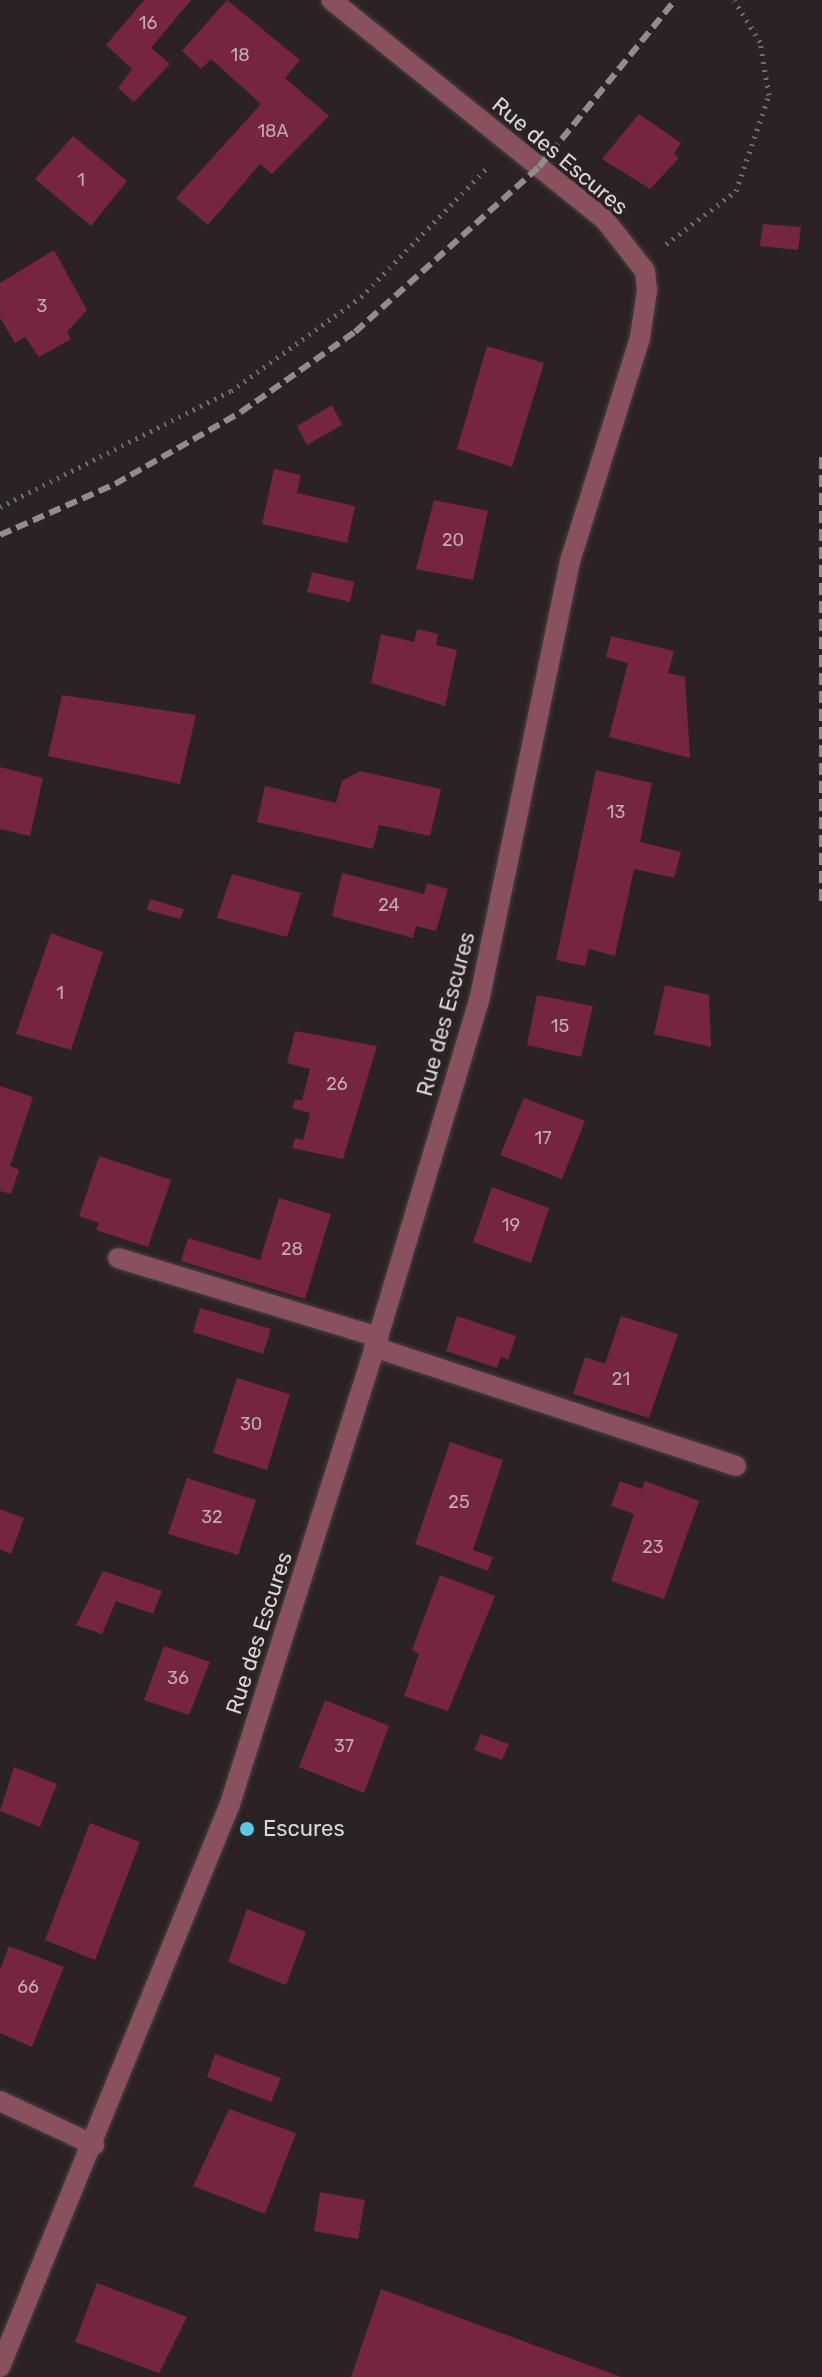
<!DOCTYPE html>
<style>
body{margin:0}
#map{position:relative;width:822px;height:2377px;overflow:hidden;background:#2b2224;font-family:Rubik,sans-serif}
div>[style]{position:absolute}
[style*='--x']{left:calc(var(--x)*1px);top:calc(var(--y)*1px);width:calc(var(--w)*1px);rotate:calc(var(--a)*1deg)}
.building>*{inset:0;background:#76253e}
.path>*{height:5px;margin-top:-2.5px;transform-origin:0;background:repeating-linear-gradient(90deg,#736c6d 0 2px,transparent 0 8px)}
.roads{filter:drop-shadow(0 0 2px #473f41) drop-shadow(0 0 2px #473f41)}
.minor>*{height:20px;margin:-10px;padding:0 10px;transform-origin:10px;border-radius:10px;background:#89505d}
.rail>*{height:6px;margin-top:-3px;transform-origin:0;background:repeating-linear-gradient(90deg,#938c8d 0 12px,transparent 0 18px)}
.dots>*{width:22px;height:22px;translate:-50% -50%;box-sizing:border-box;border:4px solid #2b2224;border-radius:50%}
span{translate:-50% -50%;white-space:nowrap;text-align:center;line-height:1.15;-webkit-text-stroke:7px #2b2224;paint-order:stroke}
.number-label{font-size:18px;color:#c2aab1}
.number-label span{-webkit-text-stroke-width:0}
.street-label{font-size:22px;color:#dcd6d7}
.poi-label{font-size:22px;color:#dcd6d7}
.left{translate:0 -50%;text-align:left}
</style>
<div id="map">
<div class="building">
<div style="clip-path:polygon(144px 0,191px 0,151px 48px,170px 64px,134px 102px,118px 88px,132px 69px,106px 45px)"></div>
<div style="clip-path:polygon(227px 0,300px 60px,285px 78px,329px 116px,272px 174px,260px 164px,208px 225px,176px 198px,261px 104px,211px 59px,201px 69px,182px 51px)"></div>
<div style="clip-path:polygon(639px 114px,681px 143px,674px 153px,679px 158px,650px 189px,602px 159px)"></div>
<div style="clip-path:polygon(73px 136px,127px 181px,91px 226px,35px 179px)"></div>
<div style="clip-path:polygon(763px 224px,801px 227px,798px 250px,760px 246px)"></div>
<div style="clip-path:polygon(54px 250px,87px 310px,67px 332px,71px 339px,39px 357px,25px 337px,15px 343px,0 318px,0 283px)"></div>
<div style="clip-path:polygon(487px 346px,544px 363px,512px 467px,457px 449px)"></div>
<div style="clip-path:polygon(332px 405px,342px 425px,307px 445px,297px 426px)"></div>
<div style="clip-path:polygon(274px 469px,301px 475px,297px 493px,355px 506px,347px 543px,262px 524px)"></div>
<div style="clip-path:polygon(434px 500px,488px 511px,473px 580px,416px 569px)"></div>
<div style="clip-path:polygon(312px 572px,354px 582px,350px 602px,307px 592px)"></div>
<div style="clip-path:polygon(417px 629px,438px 634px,436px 645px,457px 650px,445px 706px,371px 683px,381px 634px,414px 642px)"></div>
<div style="clip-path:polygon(611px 636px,674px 651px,668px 673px,685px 677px,690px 758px,609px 737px,628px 663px,606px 657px)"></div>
<div style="clip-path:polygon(62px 695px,196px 715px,180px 784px,48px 756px)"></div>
<div style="clip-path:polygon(0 767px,43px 778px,30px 836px,0 829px)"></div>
<div style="clip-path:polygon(596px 770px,652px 783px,640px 842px,681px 852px,674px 878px,634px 869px,615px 956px,589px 949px,585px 966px,556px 960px)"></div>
<div style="clip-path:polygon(360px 771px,441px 789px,430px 836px,379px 825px,373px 849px,257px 822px,265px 786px,336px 803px,342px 781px)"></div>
<div style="clip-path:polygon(342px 873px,424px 894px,427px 883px,448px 889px,436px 931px,416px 926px,413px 938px,332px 916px)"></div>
<div style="clip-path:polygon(232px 874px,301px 893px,287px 937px,217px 918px)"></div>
<div style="clip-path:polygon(150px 899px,184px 909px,180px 919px,147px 910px)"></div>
<div style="clip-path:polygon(51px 933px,103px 952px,71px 1050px,16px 1034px)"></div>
<div style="clip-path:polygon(665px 985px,709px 995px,711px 1047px,654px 1034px)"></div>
<div style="clip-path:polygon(537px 995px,593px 1006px,581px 1057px,527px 1045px)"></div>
<div style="clip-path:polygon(295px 1031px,377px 1046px,343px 1159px,292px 1148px,295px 1138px,303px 1140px,310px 1113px,292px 1108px,295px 1100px,302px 1100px,310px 1069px,287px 1063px)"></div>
<div style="clip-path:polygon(0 1086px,33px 1097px,10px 1166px,19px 1170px,11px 1194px,0 1191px)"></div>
<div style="clip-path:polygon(524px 1098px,585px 1121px,562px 1179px,500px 1155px)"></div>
<div style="clip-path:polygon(99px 1156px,171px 1180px,148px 1247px,96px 1230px,99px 1223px,79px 1216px)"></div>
<div style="clip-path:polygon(492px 1187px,549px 1208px,531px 1263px,473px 1242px)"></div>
<div style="clip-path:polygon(279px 1198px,331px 1214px,305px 1299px,181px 1261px,188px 1238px,260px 1260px)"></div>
<div style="clip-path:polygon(200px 1308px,271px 1329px,263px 1354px,193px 1332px)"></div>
<div style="clip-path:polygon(457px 1316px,516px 1336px,508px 1360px,501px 1356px,497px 1368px,446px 1351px)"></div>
<div style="clip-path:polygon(621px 1316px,678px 1334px,649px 1418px,573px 1394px,585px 1357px,605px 1364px)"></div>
<div style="clip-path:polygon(237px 1378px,290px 1394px,267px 1470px,213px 1453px)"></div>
<div style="clip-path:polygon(450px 1442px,503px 1460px,473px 1550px,493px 1557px,488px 1571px,415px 1544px)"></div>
<div style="clip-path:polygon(187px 1478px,256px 1500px,238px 1555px,168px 1534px)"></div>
<div style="clip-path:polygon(620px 1481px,642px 1489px,645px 1481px,699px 1501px,664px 1599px,611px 1581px,634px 1514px,611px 1506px)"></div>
<div style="clip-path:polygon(0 1509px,24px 1518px,11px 1554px,0 1549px)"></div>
<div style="clip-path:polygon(103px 1571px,162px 1591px,153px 1614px,116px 1601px,102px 1634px,76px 1625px)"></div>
<div style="clip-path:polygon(440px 1575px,495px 1596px,448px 1711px,404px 1696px,419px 1654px,412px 1650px)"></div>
<div style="clip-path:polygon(164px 1646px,210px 1662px,189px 1715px,144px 1700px)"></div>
<div style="clip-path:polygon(325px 1700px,389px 1726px,364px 1793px,299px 1767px)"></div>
<div style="clip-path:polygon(481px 1734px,509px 1744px,502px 1760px,474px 1750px)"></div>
<div style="clip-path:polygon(14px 1767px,57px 1784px,40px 1827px,0 1811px)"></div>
<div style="clip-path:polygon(90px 1823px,140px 1842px,95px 1960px,45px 1940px)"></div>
<div style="clip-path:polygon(247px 1909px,306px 1932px,286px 1985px,228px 1962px)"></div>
<div style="clip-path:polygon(9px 1946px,64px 1967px,32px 2047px,0 2033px,0 1970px)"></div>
<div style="clip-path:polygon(215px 2054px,281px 2078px,271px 2102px,207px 2077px)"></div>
<div style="clip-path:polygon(229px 2109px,296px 2133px,265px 2214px,193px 2186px)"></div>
<div style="clip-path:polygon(320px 2192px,365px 2200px,358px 2239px,314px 2231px)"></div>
<div style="clip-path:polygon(97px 2283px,187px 2317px,159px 2373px,75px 2342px)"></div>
<div style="clip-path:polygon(381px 2289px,621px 2377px,351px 2377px)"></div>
</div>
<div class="path">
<div style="--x:666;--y:244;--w:88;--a:-37.1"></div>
<div style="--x:736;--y:191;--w:102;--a:-71"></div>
<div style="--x:769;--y:95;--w:54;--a:-99.6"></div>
<div style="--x:760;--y:42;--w:49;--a:-121.8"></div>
<div style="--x:0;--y:507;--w:258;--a:-26.7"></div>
<div style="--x:231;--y:391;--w:160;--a:-35.9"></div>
<div style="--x:361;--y:297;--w:180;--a:-45.7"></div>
</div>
<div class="roads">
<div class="minor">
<div style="--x:118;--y:1258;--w:272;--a:16.9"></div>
<div style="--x:374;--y:1347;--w:381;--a:18.2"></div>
<div style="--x:0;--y:2101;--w:104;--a:25.1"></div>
<div style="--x:0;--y:2367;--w:608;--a:-67.78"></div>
<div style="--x:230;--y:1804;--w:490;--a:-72.4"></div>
<div style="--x:378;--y:1337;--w:351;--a:-73.3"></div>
<div style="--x:479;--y:1001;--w:452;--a:-78.3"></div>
<div style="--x:571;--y:558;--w:231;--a:-72.6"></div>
<div style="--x:640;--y:338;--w:49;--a:-81.7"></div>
<div style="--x:647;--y:290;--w:19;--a:-96"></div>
<div style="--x:645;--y:271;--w:65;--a:-128.1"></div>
<div style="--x:605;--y:220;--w:351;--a:-141.2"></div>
</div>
</div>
<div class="rail">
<div style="--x:822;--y:457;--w:449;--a:90"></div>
<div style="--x:0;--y:535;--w:126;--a:-23.9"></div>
<div style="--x:115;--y:484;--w:145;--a:-29.7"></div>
<div style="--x:241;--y:412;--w:139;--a:-35.1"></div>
<div style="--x:355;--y:332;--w:247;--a:-41.9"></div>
<div style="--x:539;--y:167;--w:215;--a:-50.8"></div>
</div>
<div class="dots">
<div style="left:247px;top:1829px;background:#57c9e3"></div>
</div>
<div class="number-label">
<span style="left:148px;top:23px">16</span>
<span style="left:240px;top:55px">18</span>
<span style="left:273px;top:131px">18A</span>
<span style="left:81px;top:180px">1</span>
<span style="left:42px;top:306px">3</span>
<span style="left:453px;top:540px">20</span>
<span style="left:616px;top:812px">13</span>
<span style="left:389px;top:905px">24</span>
<span style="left:60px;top:993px">1</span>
<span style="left:560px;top:1026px">15</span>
<span style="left:337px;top:1084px">26</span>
<span style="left:543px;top:1138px">17</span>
<span style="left:511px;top:1225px">19</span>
<span style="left:292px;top:1249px">28</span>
<span style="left:621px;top:1379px">21</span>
<span style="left:251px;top:1424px">30</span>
<span style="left:459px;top:1502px">25</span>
<span style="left:212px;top:1517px">32</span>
<span style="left:653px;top:1547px">23</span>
<span style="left:178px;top:1678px">36</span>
<span style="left:344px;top:1746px">37</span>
<span style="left:28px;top:1987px">66</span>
</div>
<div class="street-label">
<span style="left:560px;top:156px;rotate:40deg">Rue des Escures</span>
<span style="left:446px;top:1014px;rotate:-75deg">Rue des Escures</span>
<span style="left:259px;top:1633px;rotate:-72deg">Rue des Escures</span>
</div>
<div class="poi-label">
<span class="left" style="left:263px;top:1829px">Escures</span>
</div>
</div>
